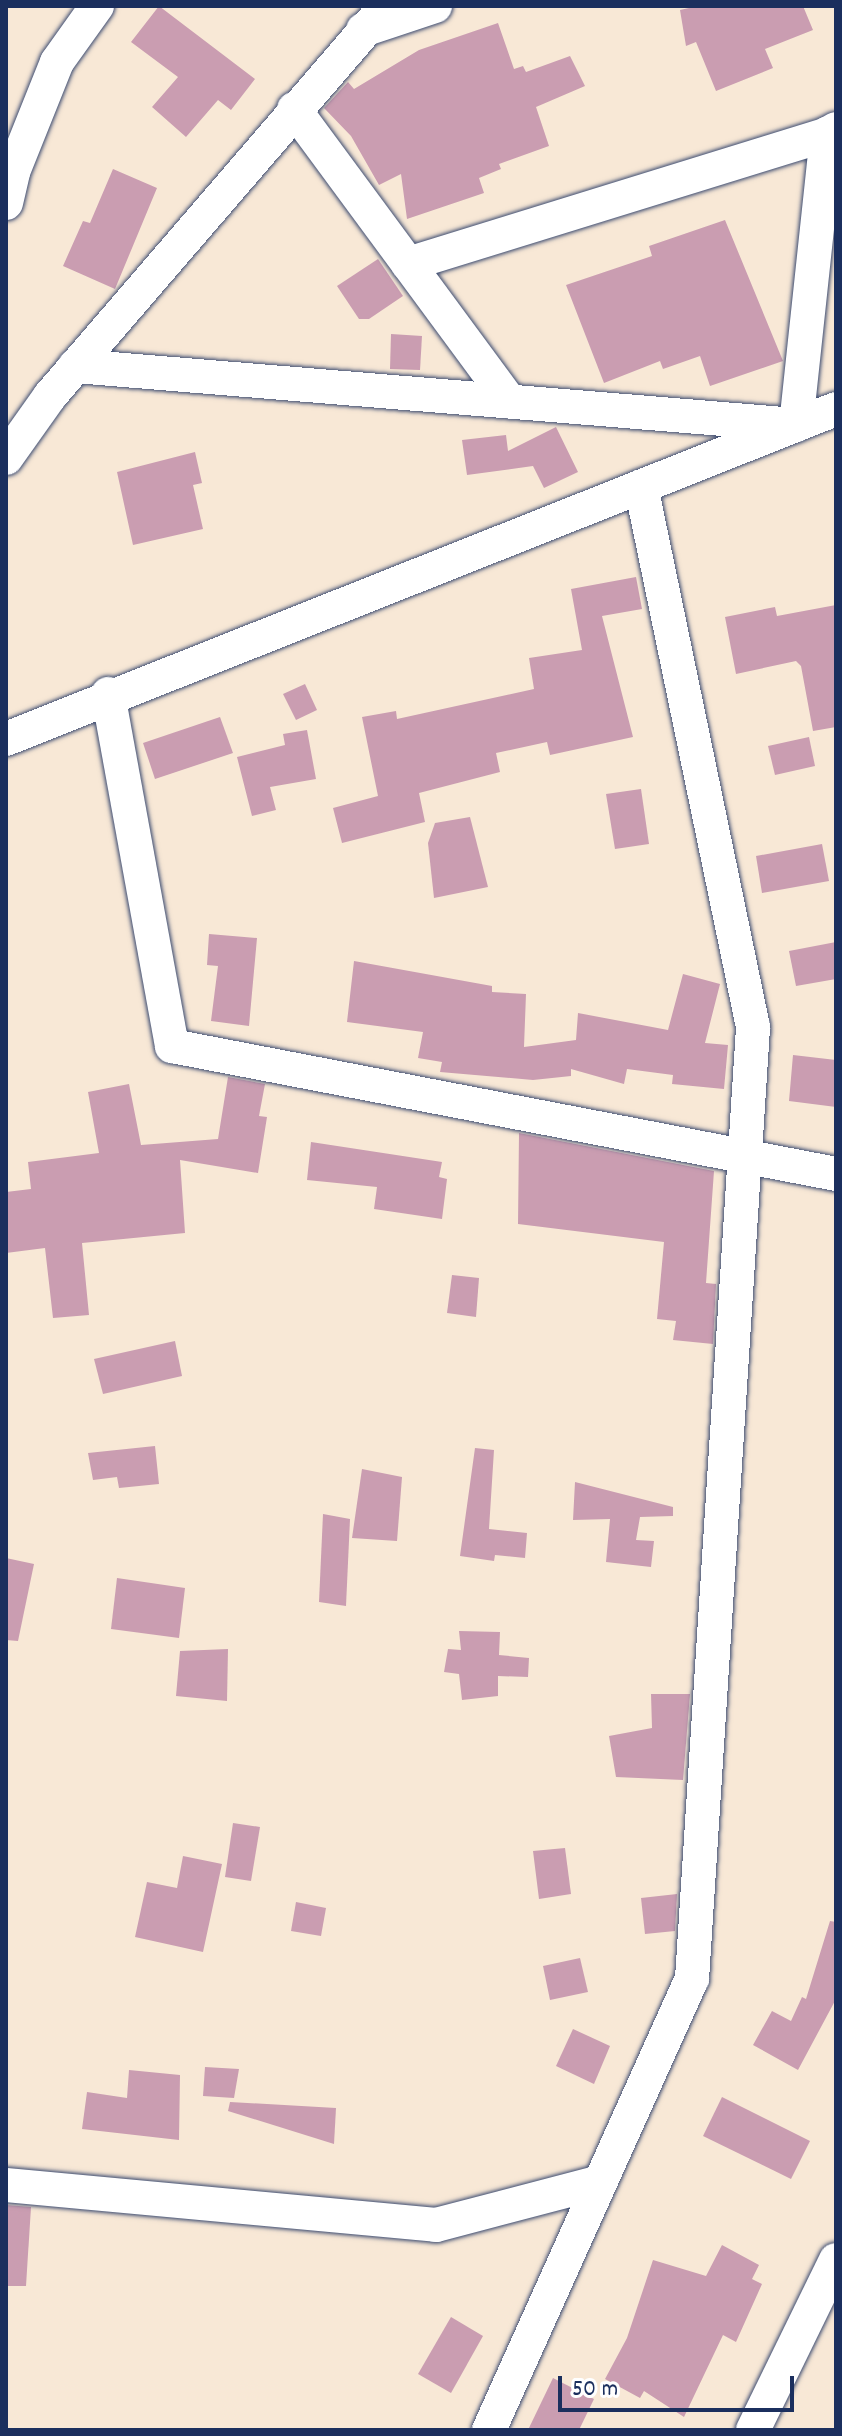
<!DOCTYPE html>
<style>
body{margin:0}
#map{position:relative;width:842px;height:2436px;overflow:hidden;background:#f8e8d6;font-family:Dekko,sans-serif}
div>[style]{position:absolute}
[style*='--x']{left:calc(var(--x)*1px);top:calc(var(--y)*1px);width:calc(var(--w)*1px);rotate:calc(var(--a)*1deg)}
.building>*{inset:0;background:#ca9db1}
.roads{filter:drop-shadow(0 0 2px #3c4b70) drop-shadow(0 0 2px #3c4b70)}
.minor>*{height:34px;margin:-17px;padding:0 17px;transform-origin:17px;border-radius:17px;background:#fff}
span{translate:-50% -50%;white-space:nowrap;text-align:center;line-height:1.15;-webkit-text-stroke:6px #fff;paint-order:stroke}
.frame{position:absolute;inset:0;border:8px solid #1b2f5e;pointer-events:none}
.scale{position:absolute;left:558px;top:2376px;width:236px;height:36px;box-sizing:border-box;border:4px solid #1b2f5e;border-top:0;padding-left:10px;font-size:24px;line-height:28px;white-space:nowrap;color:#1b2f5e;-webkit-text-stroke:6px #fff;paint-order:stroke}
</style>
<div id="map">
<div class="building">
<div style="clip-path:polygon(159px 6px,255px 79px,231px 110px,218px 100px,186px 137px,152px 107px,178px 77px,131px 42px)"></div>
<div style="clip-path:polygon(698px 6px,803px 6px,813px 30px,765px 49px,773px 68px,716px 91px,696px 42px,686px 46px,680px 10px)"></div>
<div style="clip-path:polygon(498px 23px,514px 69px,523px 66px,526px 72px,570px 56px,585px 86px,536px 107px,549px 146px,499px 164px,501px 169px,479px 178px,484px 193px,407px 219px,401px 174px,379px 185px,351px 136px,324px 108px,348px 82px,354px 89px,419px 50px)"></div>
<div style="clip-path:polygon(113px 169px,157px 188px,115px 289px,63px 266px,83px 221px,90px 223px)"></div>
<div style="clip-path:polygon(725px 220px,783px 361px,710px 386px,700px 356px,663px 369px,660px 361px,604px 383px,566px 285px,652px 256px,649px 246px)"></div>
<div style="clip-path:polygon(378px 259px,403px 296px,369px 319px,359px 319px,337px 286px)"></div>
<div style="clip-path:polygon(391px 334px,422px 336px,420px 370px,390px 369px)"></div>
<div style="clip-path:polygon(556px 427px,578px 472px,544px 488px,533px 466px,467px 475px,462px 440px,506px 435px,508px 451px)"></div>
<div style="clip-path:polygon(195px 452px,202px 483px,193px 485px,203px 529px,133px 545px,117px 472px)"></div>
<div style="clip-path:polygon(636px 577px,642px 609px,602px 616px,633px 737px,550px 755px,547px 742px,496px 753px,500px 772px,419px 793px,425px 822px,342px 843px,333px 808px,378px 796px,362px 717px,396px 711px,397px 719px,534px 689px,529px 658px,582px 650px,571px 589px)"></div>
<div style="clip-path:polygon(836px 605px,836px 727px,813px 731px,801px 666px,796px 661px,736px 674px,725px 617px,775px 607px,777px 616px)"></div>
<div style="clip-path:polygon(305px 684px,317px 710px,296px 720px,283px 694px)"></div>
<div style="clip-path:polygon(220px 717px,233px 753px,155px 779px,143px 743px)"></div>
<div style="clip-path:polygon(307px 730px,316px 779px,270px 787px,276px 810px,252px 816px,237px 757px,285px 745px,283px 734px)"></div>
<div style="clip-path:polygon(809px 737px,815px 766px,775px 775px,768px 746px)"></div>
<div style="clip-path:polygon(641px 789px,649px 844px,615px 849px,606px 794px)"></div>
<div style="clip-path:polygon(470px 817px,488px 887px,434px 898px,428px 843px,435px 823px)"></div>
<div style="clip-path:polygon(822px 844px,829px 881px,762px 893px,756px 856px)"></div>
<div style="clip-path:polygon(209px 934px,257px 938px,249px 1026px,211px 1021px,218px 966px,207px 965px)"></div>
<div style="clip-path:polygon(836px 942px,836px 979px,796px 986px,789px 951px)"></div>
<div style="clip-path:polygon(354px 961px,492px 986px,492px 992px,526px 994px,524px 1047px,576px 1040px,578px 1013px,668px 1030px,683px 974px,720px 984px,705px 1043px,728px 1045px,724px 1089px,672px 1084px,673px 1075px,627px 1069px,624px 1084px,571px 1069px,571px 1076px,533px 1080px,440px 1072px,442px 1062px,418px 1058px,423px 1032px,347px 1022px)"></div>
<div style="clip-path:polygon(793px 1055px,836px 1060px,836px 1107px,789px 1101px)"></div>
<div style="clip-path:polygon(228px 1077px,265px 1084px,259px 1116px,267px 1117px,258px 1173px,180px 1160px,185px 1233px,82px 1243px,89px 1315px,53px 1318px,45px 1248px,6px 1253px,6px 1192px,31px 1189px,28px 1162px,99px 1153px,88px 1092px,129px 1084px,141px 1145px,218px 1139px)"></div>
<div style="clip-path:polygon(519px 1133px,714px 1171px,706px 1283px,716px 1284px,713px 1344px,673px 1340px,676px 1321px,657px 1319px,664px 1242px,518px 1224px)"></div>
<div style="clip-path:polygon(311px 1142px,442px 1162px,439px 1177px,447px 1179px,442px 1219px,374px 1209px,377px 1187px,307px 1180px)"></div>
<div style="clip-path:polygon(452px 1275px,479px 1278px,476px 1317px,447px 1313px)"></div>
<div style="clip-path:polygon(175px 1341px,182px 1376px,103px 1394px,94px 1359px)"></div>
<div style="clip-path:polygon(155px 1446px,159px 1484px,119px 1488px,117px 1477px,93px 1480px,88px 1453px)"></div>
<div style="clip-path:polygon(475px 1448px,494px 1450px,489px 1529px,527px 1533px,525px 1558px,495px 1555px,494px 1561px,460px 1556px)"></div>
<div style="clip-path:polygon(362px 1469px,402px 1477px,397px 1541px,352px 1538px)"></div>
<div style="clip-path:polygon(575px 1482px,673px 1507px,673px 1516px,640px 1517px,636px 1540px,654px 1541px,651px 1567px,606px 1562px,610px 1519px,573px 1520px)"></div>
<div style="clip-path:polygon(323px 1514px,350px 1519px,346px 1606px,319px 1602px)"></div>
<div style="clip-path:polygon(6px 1558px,34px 1564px,18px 1641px,6px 1640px)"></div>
<div style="clip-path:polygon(117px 1578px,185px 1588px,179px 1638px,111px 1629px)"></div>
<div style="clip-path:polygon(459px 1631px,500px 1632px,499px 1655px,529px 1658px,528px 1677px,498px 1676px,498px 1696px,462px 1700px,459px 1674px,444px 1672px,448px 1649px,461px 1650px)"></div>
<div style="clip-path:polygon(228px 1649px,227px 1701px,176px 1696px,180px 1651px)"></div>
<div style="clip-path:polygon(651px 1694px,690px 1694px,683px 1780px,616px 1777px,609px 1736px,652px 1728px)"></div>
<div style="clip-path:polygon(233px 1823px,260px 1827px,251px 1881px,225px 1877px)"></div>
<div style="clip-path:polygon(565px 1848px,571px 1894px,539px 1899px,533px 1851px)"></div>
<div style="clip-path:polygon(183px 1856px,222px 1864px,203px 1952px,135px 1937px,147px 1882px,177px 1888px)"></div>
<div style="clip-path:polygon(677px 1894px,675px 1931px,645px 1934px,641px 1898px)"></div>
<div style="clip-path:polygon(296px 1902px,326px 1908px,321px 1936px,291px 1931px)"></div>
<div style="clip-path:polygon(830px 1921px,836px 1922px,836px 1999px,798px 2070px,753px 2045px,772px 2011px,791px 2021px,802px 1997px,806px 1999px)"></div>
<div style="clip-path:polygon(580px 1958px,588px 1992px,550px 2000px,543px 1966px)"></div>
<div style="clip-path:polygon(573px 2029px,610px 2046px,594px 2084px,556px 2066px)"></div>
<div style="clip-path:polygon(205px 2067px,239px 2069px,234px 2098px,203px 2096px)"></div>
<div style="clip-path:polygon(129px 2070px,180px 2075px,179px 2140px,82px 2129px,87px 2092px,127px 2098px)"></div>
<div style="clip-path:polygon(722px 2097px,810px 2141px,791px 2179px,703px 2136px)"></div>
<div style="clip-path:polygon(230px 2102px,336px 2108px,334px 2144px,228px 2111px)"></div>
<div style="clip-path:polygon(6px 2205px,31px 2207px,26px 2286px,6px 2286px)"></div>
<div style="clip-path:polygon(722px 2245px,759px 2265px,752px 2279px,762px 2284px,736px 2342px,723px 2335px,684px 2417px,644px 2391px,640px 2398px,605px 2379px,627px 2338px,653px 2260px,706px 2276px)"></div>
<div style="clip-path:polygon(451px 2317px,483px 2336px,451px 2393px,418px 2374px)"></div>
<div style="clip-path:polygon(553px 2378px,594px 2399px,579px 2430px,528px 2430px)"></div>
</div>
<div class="roads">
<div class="minor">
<div style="--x:363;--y:30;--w:76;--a:-18.4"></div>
<div style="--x:294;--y:109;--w:363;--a:53.6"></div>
<div style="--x:6;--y:203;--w:32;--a:-77"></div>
<div style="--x:13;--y:172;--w:118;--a:-68.2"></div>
<div style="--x:57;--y:62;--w:69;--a:-54.5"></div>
<div style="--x:408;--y:264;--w:439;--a:-17.2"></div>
<div style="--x:75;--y:366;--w:723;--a:4.68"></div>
<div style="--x:796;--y:425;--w:293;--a:-83.9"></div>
<div style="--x:827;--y:134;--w:10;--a:-29"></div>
<div style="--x:6;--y:458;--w:76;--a:-54.6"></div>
<div style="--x:50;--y:396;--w:515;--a:-49.25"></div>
<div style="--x:108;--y:694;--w:358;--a:79.7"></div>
<div style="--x:172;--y:1046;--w:676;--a:10.91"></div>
<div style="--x:6;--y:739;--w:893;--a:-21.68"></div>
<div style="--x:6;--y:2185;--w:432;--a:5.3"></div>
<div style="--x:436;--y:2225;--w:170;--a:-14.7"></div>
<div style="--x:489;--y:2430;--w:495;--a:-65.8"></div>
<div style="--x:692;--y:1979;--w:954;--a:-86.33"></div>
<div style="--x:753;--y:1027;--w:552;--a:-101.7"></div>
<div style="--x:753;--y:2430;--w:189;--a:-64"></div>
</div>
</div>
<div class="frame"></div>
<div class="scale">50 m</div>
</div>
